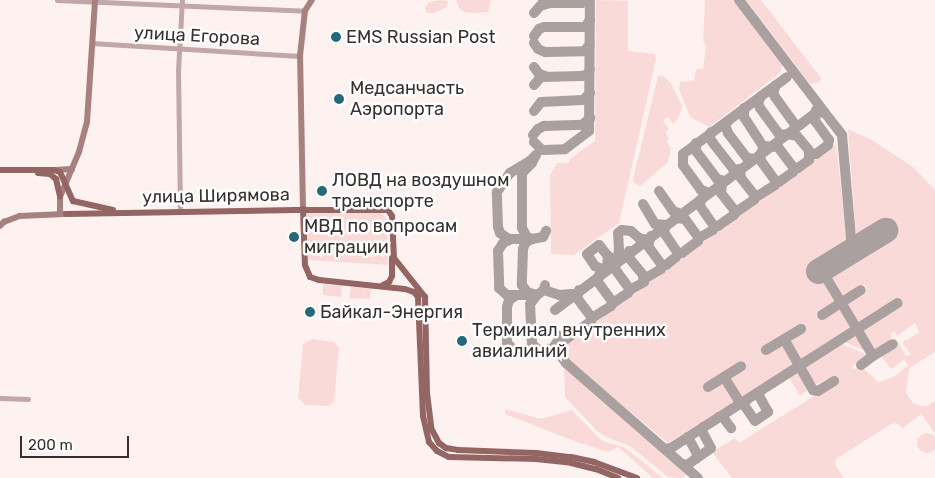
<!DOCTYPE html>
<meta charset="utf-8">
<style>
body{margin:0}
#map{position:relative;width:935px;height:478px;overflow:hidden;background:#fef2f1;font-family:Rubik,sans-serif}
div>[style]{position:absolute}
[style*='--x']{left:calc(var(--x)*1px);top:calc(var(--y)*1px);width:calc(var(--w)*1px);rotate:calc(var(--a)*1deg)}
.green>*{inset:0;background:#fadad8}
.round{border-radius:50%}
.taxiway>*{height:10px;margin:-5px;padding:0 5px;transform-origin:5px;border-radius:5px;background:#aaa09f}
.runway>*{height:25px;margin:-12.5px;padding:0 12.5px;transform-origin:12.5px;border-radius:12.5px;background:#aaa09f}
.street>*{height:4.5px;margin:-2.25px;padding:0 2.25px;transform-origin:2.25px;border-radius:2.25px;background:#c1a7a5}
.secondary>*{height:5.5px;margin:-2.75px;padding:0 2.75px;transform-origin:2.75px;border-radius:2.75px;background:#a7817f}
.primary>*{height:6px;margin:-3px;padding:0 3px;transform-origin:3px;border-radius:3px;background:#936563}
.dots>*{width:14px;height:14px;translate:-50% -50%;box-sizing:border-box;border:2px solid #fff;border-radius:50%}
span{translate:-50% -50%;white-space:nowrap;text-align:center;line-height:1.15;-webkit-text-stroke:5px #fff;paint-order:stroke}
.street-label{font-size:18px;color:#383030}
.poi-label{font-size:18px;color:#383030}
.left{translate:0 -50%;text-align:left}
.scale{position:absolute;left:20px;top:436px;width:109px;height:22px;box-sizing:border-box;border:2px solid #383030;border-top:0;padding-left:6px;font-size:15px;line-height:18px;white-space:nowrap;color:#383030;-webkit-text-stroke:4px #fff;paint-order:stroke}
</style>
<div id="map">
<div class="green">
<div style="clip-path:polygon(441px 0,448px 1px,447px 7px,434px 13px,426px 13px,425px 7px,430px 2px)"></div>
<div style="clip-path:polygon(456px 0,491px 0,488px 12px,476px 13px,464px 12px,459px 8px)"></div>
<div style="clip-path:polygon(596px 0,628px 1px,628px 51px,655px 54px,656px 59px,619px 223px,574px 255px,551px 254px,550px 175px,557px 163px,568px 163px,571px 158px,595px 141px)"></div>
<div style="clip-path:polygon(705px 0,734px 0,782px 63px,782px 67px,780px 73px,709px 127px,690px 117px,679px 89px,680px 82px,694px 81px,696px 69px,703px 69px,706px 45px,703px 41px)"></div>
<div style="clip-path:polygon(746px 0,761px 0,821px 78px,820px 82px,810px 84px)"></div>
<div style="clip-path:polygon(658px 76px,663px 76px,671px 83px,682px 106px,678px 119px,673px 124px,668px 117px,663px 121px,669px 129px,665px 132px,669px 139px,666px 141px,671px 149px,668px 162px,640px 186px,633px 182px,633px 179px)"></div>
<div style="clip-path:polygon(848px 129px,872px 140px,913px 167px,935px 190px,935px 352px,909px 368px,906px 393px,913px 403px,921px 406px,927px 406px,935px 401px,935px 433px,921px 414px,903px 428px,896px 423px,891px 424px,836px 459px,835px 464px,844px 478px,732px 478px,712px 452px,735px 438px,739px 443px,838px 381px,835px 375px,815px 385px,805px 368px,805px 365px,839px 343px,868px 355px,852px 367px,853px 369px,862px 367px,878px 382px,883px 381px,895px 376px,908px 365px,904px 360px,891px 369px,881px 356px,898px 342px,906px 356px,911px 354px,903px 344px,905px 339px,906px 341px,919px 332px,915px 323px,897px 336px,894px 331px,891px 333px,891px 340px,876px 350px,862px 329px,903px 302px,902px 300px,898px 300px,859px 324px,846px 303px,867px 290px,864px 284px,843px 297px,831px 277px,831px 273px,890px 236px,891px 232px,885px 223px,882px 222px,856px 238px)"></div>
<div style="clip-path:polygon(836px 144px,847px 243px,807px 270px,811px 277px,821px 271px,838px 300px,816px 315px,819px 321px,842px 307px,854px 327px,803px 360px,799px 360px,787px 341px,806px 329px,802px 323px,762px 349px,765px 354px,783px 343px,795px 361px,794px 365px,741px 399px,727px 379px,746px 367px,742px 361px,704px 386px,707px 391px,724px 381px,737px 401px,668px 443px,564px 357px,564px 346px)"></div>
<div style="clip-path:polygon(381px 211px,387px 221px,388px 265px,308px 260px,306px 212px)"></div>
<div style="clip-path:polygon(323px 284px,342px 286px,341px 297px,323px 295px)"></div>
<div style="clip-path:polygon(351px 287px,371px 289px,370px 299px,349px 298px)"></div>
<div style="clip-path:polygon(856px 332px,858px 333px,870px 353px,842px 341px)"></div>
<div style="clip-path:polygon(312px 339px,334px 342px,339px 348px,334px 401px,329px 406px,305px 405px,298px 398px,303px 344px)"></div>
<div style="clip-path:polygon(564px 367px,686px 471px,686px 475px,682px 478px,668px 477px,630px 446px,606px 437px,597px 431px,565px 397px)"></div>
<div style="clip-path:polygon(797px 369px,800px 370px,811px 387px,800px 396px,788px 376px)"></div>
<div style="clip-path:polygon(505px 409px,541px 419px,572px 410px,602px 441px,624px 447px,663px 478px,653px 478px,618px 447px,608px 452px,577px 442px,505px 414px)"></div>
<div class="round" style="left:917px;top:433px;width:20px;height:20px"></div>
</div>
<div class="taxiway">
<div style="--x:543;--y:0;--w:8;--a:23"></div>
<div style="--x:550;--y:3;--w:32;--a:0"></div>
<div style="--x:582;--y:3;--w:7;--a:-27"></div>
<div style="--x:739;--y:0;--w:142;--a:52.7"></div>
<div style="--x:534;--y:13;--w:9;--a:-49"></div>
<div style="--x:540;--y:6;--w:10;--a:-17"></div>
<div style="--x:534;--y:36;--w:9;--a:-54"></div>
<div style="--x:539;--y:29;--w:5;--a:-22"></div>
<div style="--x:544;--y:27;--w:41;--a:0"></div>
<div style="--x:585;--y:27;--w:9;--a:-54"></div>
<div style="--x:534;--y:43;--w:7;--a:56"></div>
<div style="--x:538;--y:49;--w:8;--a:23"></div>
<div style="--x:545;--y:52;--w:39;--a:-1"></div>
<div style="--x:584;--y:51;--w:8;--a:-45"></div>
<div style="--x:534;--y:67;--w:9;--a:54"></div>
<div style="--x:539;--y:74;--w:6;--a:18"></div>
<div style="--x:534;--y:85;--w:11;--a:-49"></div>
<div style="--x:541;--y:77;--w:41;--a:-1.4"></div>
<div style="--x:582;--y:76;--w:6;--a:-18"></div>
<div style="--x:588;--y:74;--w:5;--a:-68"></div>
<div style="--x:776;--y:85;--w:9;--a:111"></div>
<div style="--x:773;--y:93;--w:4;--a:63"></div>
<div style="--x:775;--y:97;--w:34;--a:54"></div>
<div style="--x:795;--y:125;--w:5;--a:0"></div>
<div style="--x:761;--y:96;--w:8;--a:113"></div>
<div style="--x:758;--y:103;--w:5;--a:68"></div>
<div style="--x:760;--y:108;--w:32;--a:54"></div>
<div style="--x:779;--y:134;--w:6;--a:9"></div>
<div style="--x:744;--y:108;--w:9;--a:90"></div>
<div style="--x:744;--y:117;--w:35;--a:57"></div>
<div style="--x:763;--y:146;--w:15;--a:4"></div>
<div style="--x:778;--y:147;--w:25;--a:53"></div>
<div style="--x:793;--y:167;--w:5;--a:11"></div>
<div style="--x:798;--y:168;--w:14;--a:-36"></div>
<div style="--x:809;--y:160;--w:7;--a:-90"></div>
<div style="--x:534;--y:111;--w:11;--a:-52"></div>
<div style="--x:541;--y:102;--w:42;--a:-2.7"></div>
<div style="--x:583;--y:100;--w:10;--a:-45"></div>
<div style="--x:729;--y:120;--w:6;--a:129"></div>
<div style="--x:725;--y:125;--w:9;--a:69"></div>
<div style="--x:728;--y:133;--w:31;--a:53"></div>
<div style="--x:747;--y:158;--w:7;--a:8"></div>
<div style="--x:711;--y:132;--w:5;--a:112"></div>
<div style="--x:709;--y:137;--w:7;--a:56"></div>
<div style="--x:713;--y:143;--w:33;--a:52"></div>
<div style="--x:733;--y:169;--w:6;--a:9"></div>
<div style="--x:787;--y:134;--w:10;--a:11"></div>
<div style="--x:797;--y:136;--w:23;--a:50"></div>
<div style="--x:812;--y:154;--w:4;--a:0"></div>
<div style="--x:816;--y:154;--w:15;--a:-37"></div>
<div style="--x:828;--y:145;--w:5;--a:-79"></div>
<div style="--x:829;--y:140;--w:24;--a:-126"></div>
<div style="--x:815;--y:121;--w:11;--a:-85"></div>
<div style="--x:533;--y:135;--w:8;--a:-50"></div>
<div style="--x:538;--y:129;--w:7;--a:-27"></div>
<div style="--x:544;--y:126;--w:38;--a:-2"></div>
<div style="--x:582;--y:125;--w:11;--a:-41"></div>
<div style="--x:534;--y:142;--w:11;--a:45"></div>
<div style="--x:542;--y:150;--w:23;--a:-2"></div>
<div style="--x:565;--y:149;--w:30;--a:-37"></div>
<div style="--x:589;--y:131;--w:131;--a:-89.6"></div>
<div style="--x:696;--y:143;--w:8;--a:90"></div>
<div style="--x:696;--y:151;--w:35;--a:53"></div>
<div style="--x:717;--y:179;--w:7;--a:16"></div>
<div style="--x:763;--y:149;--w:7;--a:117"></div>
<div style="--x:760;--y:155;--w:6;--a:81"></div>
<div style="--x:761;--y:161;--w:24;--a:54"></div>
<div style="--x:775;--y:180;--w:4;--a:27"></div>
<div style="--x:779;--y:182;--w:17;--a:-36"></div>
<div style="--x:793;--y:172;--w:5;--a:-90"></div>
<div style="--x:740;--y:169;--w:9;--a:84"></div>
<div style="--x:741;--y:178;--w:24;--a:52"></div>
<div style="--x:756;--y:197;--w:22;--a:-32"></div>
<div style="--x:775;--y:185;--w:5;--a:-90"></div>
<div style="--x:722;--y:183;--w:10;--a:96"></div>
<div style="--x:721;--y:193;--w:24;--a:52"></div>
<div style="--x:736;--y:212;--w:22;--a:-34"></div>
<div style="--x:754;--y:200;--w:4;--a:-90"></div>
<div style="--x:659;--y:191;--w:24;--a:55"></div>
<div style="--x:673;--y:211;--w:9;--a:21"></div>
<div style="--x:709;--y:193;--w:9;--a:-159"></div>
<div style="--x:701;--y:190;--w:31;--a:-126"></div>
<div style="--x:683;--y:165;--w:11;--a:-90"></div>
<div style="--x:683;--y:154;--w:129;--a:-36.5"></div>
<div style="--x:643;--y:204;--w:23;--a:59"></div>
<div style="--x:655;--y:224;--w:12;--a:5"></div>
<div style="--x:667;--y:225;--w:4;--a:135"></div>
<div style="--x:664;--y:228;--w:6;--a:81"></div>
<div style="--x:665;--y:234;--w:23;--a:56"></div>
<div style="--x:678;--y:253;--w:4;--a:0"></div>
<div style="--x:682;--y:253;--w:20;--a:-37"></div>
<div style="--x:698;--y:241;--w:4;--a:-90"></div>
<div style="--x:675;--y:218;--w:10;--a:6"></div>
<div style="--x:685;--y:219;--w:24;--a:54"></div>
<div style="--x:699;--y:238;--w:16;--a:-30"></div>
<div style="--x:713;--y:230;--w:4;--a:-76"></div>
<div style="--x:714;--y:226;--w:24;--a:-125"></div>
<div style="--x:700;--y:206;--w:7;--a:-82"></div>
<div style="--x:714;--y:226;--w:4;--a:0"></div>
<div style="--x:718;--y:226;--w:19;--a:-35"></div>
<div style="--x:734;--y:215;--w:4;--a:-90"></div>
<div style="--x:651;--y:236;--w:10;--a:107"></div>
<div style="--x:648;--y:246;--w:24;--a:54"></div>
<div style="--x:662;--y:265;--w:4;--a:0"></div>
<div style="--x:666;--y:265;--w:13;--a:-39"></div>
<div style="--x:676;--y:257;--w:4;--a:-63"></div>
<div style="--x:511;--y:239;--w:9;--a:153"></div>
<div style="--x:503;--y:243;--w:9;--a:122"></div>
<div style="--x:498;--y:251;--w:37;--a:88"></div>
<div style="--x:499;--y:288;--w:11;--a:41"></div>
<div style="--x:507;--y:295;--w:24;--a:0"></div>
<div style="--x:532;--y:239;--w:23;--a:180"></div>
<div style="--x:509;--y:239;--w:11;--a:-146"></div>
<div style="--x:500;--y:233;--w:6;--a:-108"></div>
<div style="--x:498;--y:227;--w:35;--a:-92"></div>
<div style="--x:497;--y:192;--w:23;--a:-56"></div>
<div style="--x:510;--y:173;--w:23;--a:-31"></div>
<div style="--x:530;--y:161;--w:8;--a:-45"></div>
<div style="--x:536;--y:155;--w:9;--a:117"></div>
<div style="--x:532;--y:163;--w:14;--a:135"></div>
<div style="--x:522;--y:173;--w:55;--a:90"></div>
<div style="--x:522;--y:228;--w:10;--a:61"></div>
<div style="--x:527;--y:237;--w:5;--a:22"></div>
<div style="--x:532;--y:239;--w:11;--a:-10"></div>
<div style="--x:543;--y:237;--w:7;--a:-63"></div>
<div style="--x:532;--y:239;--w:8;--a:150"></div>
<div style="--x:525;--y:243;--w:6;--a:108"></div>
<div style="--x:523;--y:249;--w:36;--a:92"></div>
<div style="--x:522;--y:285;--w:9;--a:54"></div>
<div style="--x:527;--y:292;--w:10;--a:17"></div>
<div style="--x:537;--y:295;--w:9;--a:-36"></div>
<div style="--x:544;--y:290;--w:5;--a:-79"></div>
<div style="--x:629;--y:251;--w:2;--a:0"></div>
<div style="--x:631;--y:251;--w:7;--a:106"></div>
<div style="--x:629;--y:258;--w:26;--a:50"></div>
<div style="--x:646;--y:278;--w:17;--a:-31"></div>
<div style="--x:661;--y:269;--w:4;--a:-76"></div>
<div style="--x:608;--y:256;--w:11;--a:95"></div>
<div style="--x:607;--y:267;--w:4;--a:135"></div>
<div style="--x:604;--y:270;--w:10;--a:-156"></div>
<div style="--x:595;--y:266;--w:14;--a:-124"></div>
<div style="--x:587;--y:254;--w:15;--a:-37"></div>
<div style="--x:599;--y:245;--w:14;--a:51"></div>
<div style="--x:608;--y:256;--w:11;--a:34"></div>
<div style="--x:617;--y:262;--w:12;--a:-81"></div>
<div style="--x:619;--y:250;--w:17;--a:-93"></div>
<div style="--x:618;--y:233;--w:5;--a:-37"></div>
<div style="--x:622;--y:230;--w:9;--a:6"></div>
<div style="--x:631;--y:231;--w:11;--a:41"></div>
<div style="--x:639;--y:238;--w:8;--a:14"></div>
<div style="--x:616;--y:263;--w:6;--a:99"></div>
<div style="--x:615;--y:269;--w:26;--a:54"></div>
<div style="--x:630;--y:290;--w:16;--a:-30"></div>
<div style="--x:644;--y:282;--w:5;--a:-101"></div>
<div style="--x:821;--y:269;--w:101;--a:59.1"></div>
<div style="--x:873;--y:356;--w:23;--a:-31"></div>
<div style="--x:599;--y:275;--w:7;--a:98"></div>
<div style="--x:598;--y:282;--w:26;--a:54"></div>
<div style="--x:613;--y:303;--w:18;--a:-34"></div>
<div style="--x:628;--y:293;--w:4;--a:-56"></div>
<div style="--x:579;--y:290;--w:8;--a:104"></div>
<div style="--x:577;--y:298;--w:25;--a:53"></div>
<div style="--x:592;--y:318;--w:22;--a:-32"></div>
<div style="--x:611;--y:306;--w:4;--a:-76"></div>
<div style="--x:547;--y:291;--w:13;--a:18"></div>
<div style="--x:559;--y:295;--w:13;--a:-4"></div>
<div style="--x:517;--y:295;--w:9;--a:148"></div>
<div style="--x:509;--y:300;--w:7;--a:106"></div>
<div style="--x:507;--y:307;--w:36;--a:90"></div>
<div style="--x:507;--y:343;--w:11;--a:45"></div>
<div style="--x:515;--y:351;--w:24;--a:-2"></div>
<div style="--x:537;--y:295;--w:11;--a:128"></div>
<div style="--x:530;--y:304;--w:40;--a:87.1"></div>
<div style="--x:532;--y:344;--w:9;--a:41"></div>
<div style="--x:539;--y:350;--w:7;--a:0"></div>
<div style="--x:546;--y:350;--w:7;--a:-16"></div>
<div style="--x:553;--y:348;--w:7;--a:-56"></div>
<div style="--x:555;--y:310;--w:328;--a:-37.1"></div>
<div style="--x:817;--y:112;--w:8;--a:7"></div>
<div style="--x:825;--y:113;--w:28;--a:52"></div>
<div style="--x:842;--y:135;--w:115;--a:85"></div>
<div style="--x:822;--y:315;--w:46;--a:-32.7"></div>
<div style="--x:557;--y:335;--w:9;--a:32"></div>
<div style="--x:565;--y:340;--w:32;--a:-36"></div>
<div style="--x:591;--y:321;--w:3;--a:-90"></div>
<div style="--x:784;--y:339;--w:59;--a:60.4"></div>
<div style="--x:813;--y:390;--w:5;--a:11"></div>
<div style="--x:818;--y:391;--w:19;--a:-32"></div>
<div style="--x:766;--y:350;--w:41;--a:-31"></div>
<div style="--x:558;--y:352;--w:14;--a:54"></div>
<div style="--x:566;--y:363;--w:175;--a:41.1"></div>
<div style="--x:861;--y:365;--w:15;--a:-37"></div>
<div style="--x:724;--y:377;--w:32;--a:58"></div>
<div style="--x:708;--y:387;--w:39;--a:-32"></div>
<div style="--x:746;--y:401;--w:4;--a:117"></div>
<div style="--x:744;--y:405;--w:19;--a:55"></div>
<div style="--x:755;--y:421;--w:16;--a:-35"></div>
<div style="--x:768;--y:412;--w:18;--a:-119"></div>
<div style="--x:759;--y:396;--w:4;--a:-76"></div>
<div style="--x:719;--y:417;--w:4;--a:0"></div>
<div style="--x:723;--y:417;--w:14;--a:54"></div>
<div style="--x:688;--y:437;--w:19;--a:62"></div>
<div style="--x:697;--y:454;--w:5;--a:101"></div>
<div style="--x:665;--y:449;--w:6;--a:-9"></div>
<div style="--x:671;--y:448;--w:269;--a:-32.6"></div>
<div style="--x:683;--y:464;--w:4;--a:14"></div>
<div style="--x:687;--y:465;--w:29;--a:-35"></div>
<div style="--x:711;--y:448;--w:19;--a:-118"></div>
<div style="--x:702;--y:431;--w:4;--a:-76"></div>
</div>
<div class="runway">
<div style="--x:818;--y:271;--w:79;--a:-31.5"></div>
</div>
<div class="street">
<div style="--x:57;--y:0;--w:248;--a:2.5"></div>
<div style="--x:92;--y:43;--w:208;--a:3.6"></div>
<div style="--x:180;--y:212;--w:141;--a:-90.8"></div>
<div style="--x:178;--y:71;--w:71;--a:-86.8"></div>
<div style="--x:0;--y:398;--w:28;--a:2"></div>
</div>
<div class="secondary">
<div style="--x:54;--y:170;--w:18;--a:-3"></div>
<div style="--x:303;--y:209;--w:153;--a:-91.1"></div>
<div style="--x:300;--y:56;--w:45;--a:-83.7"></div>
<div style="--x:305;--y:11;--w:13;--a:-58"></div>
<div style="--x:60;--y:214;--w:17;--a:-90"></div>
<div style="--x:60;--y:197;--w:49;--a:-67.1"></div>
<div style="--x:79;--y:152;--w:31;--a:-75"></div>
<div style="--x:87;--y:122;--w:122;--a:-86.2"></div>
<div style="--x:0;--y:226;--w:6;--a:-45"></div>
<div style="--x:4;--y:222;--w:17;--a:-21"></div>
<div style="--x:20;--y:216;--w:44;--a:-2.6"></div>
</div>
<div class="primary">
<div style="--x:0;--y:170;--w:54;--a:0"></div>
<div style="--x:54;--y:170;--w:6;--a:18"></div>
<div style="--x:60;--y:172;--w:32;--a:66"></div>
<div style="--x:73;--y:201;--w:41;--a:12.7"></div>
<div style="--x:38;--y:173;--w:12;--a:5"></div>
<div style="--x:50;--y:174;--w:8;--a:40"></div>
<div style="--x:56;--y:179;--w:18;--a:77"></div>
<div style="--x:303;--y:209;--w:56;--a:88"></div>
<div style="--x:305;--y:265;--w:13;--a:67"></div>
<div style="--x:310;--y:277;--w:9;--a:18"></div>
<div style="--x:319;--y:280;--w:86;--a:6"></div>
<div style="--x:405;--y:289;--w:9;--a:18"></div>
<div style="--x:414;--y:292;--w:6;--a:51"></div>
<div style="--x:418;--y:297;--w:119;--a:87.6"></div>
<div style="--x:423;--y:416;--w:27;--a:77"></div>
<div style="--x:429;--y:442;--w:12;--a:48"></div>
<div style="--x:437;--y:451;--w:13;--a:27"></div>
<div style="--x:449;--y:457;--w:87;--a:1.3"></div>
<div style="--x:536;--y:459;--w:31;--a:6"></div>
<div style="--x:567;--y:462;--w:30;--a:14"></div>
<div style="--x:596;--y:469;--w:24;--a:22"></div>
<div style="--x:66;--y:214;--w:229;--a:-1"></div>
<div style="--x:295;--y:210;--w:93;--a:0"></div>
<div style="--x:388;--y:210;--w:7;--a:56"></div>
<div style="--x:392;--y:216;--w:42;--a:87.3"></div>
<div style="--x:394;--y:258;--w:50;--a:51.5"></div>
<div style="--x:425;--y:297;--w:96;--a:88.8"></div>
<div style="--x:427;--y:393;--w:35;--a:83"></div>
<div style="--x:431;--y:428;--w:17;--a:62"></div>
<div style="--x:439;--y:443;--w:9;--a:36"></div>
<div style="--x:446;--y:448;--w:12;--a:9"></div>
<div style="--x:458;--y:450;--w:78;--a:2.2"></div>
<div style="--x:536;--y:453;--w:35;--a:7"></div>
<div style="--x:571;--y:457;--w:24;--a:12"></div>
<div style="--x:594;--y:462;--w:46;--a:20.4"></div>
<div style="--x:383;--y:285;--w:7;--a:-27"></div>
<div style="--x:389;--y:282;--w:7;--a:-63"></div>
<div style="--x:392;--y:276;--w:18;--a:-90"></div>
</div>
<div class="dots">
<div style="left:336px;top:37px;background:#25687a"></div>
<div style="left:339px;top:99px;background:#25687a"></div>
<div style="left:322px;top:191px;background:#25687a"></div>
<div style="left:294px;top:237px;background:#25687a"></div>
<div style="left:310px;top:312px;background:#25687a"></div>
<div style="left:462px;top:341px;background:#25687a"></div>
</div>
<div class="street-label">
<span style="left:197px;top:36px;rotate:3deg">улица Егорова</span>
<span style="left:216px;top:196px;rotate:-1deg">улица Ширямова</span>
</div>
<div class="poi-label">
<span class="left" style="left:346px;top:37px">EMS Russian Рost</span>
<span class="left" style="left:350px;top:99px">Медсанчасть<br>Аэропорта</span>
<span class="left" style="left:332px;top:191px">ЛОВД на воздушном<br>транспорте</span>
<span class="left" style="left:304px;top:237px">МВД по вопросам<br>миграции</span>
<span class="left" style="left:320px;top:312px">Байкал-Энергия</span>
<span class="left" style="left:472px;top:341px">Терминал внутренних<br>авиалиний</span>
</div>
<div class="scale">200 m</div>
</div>
